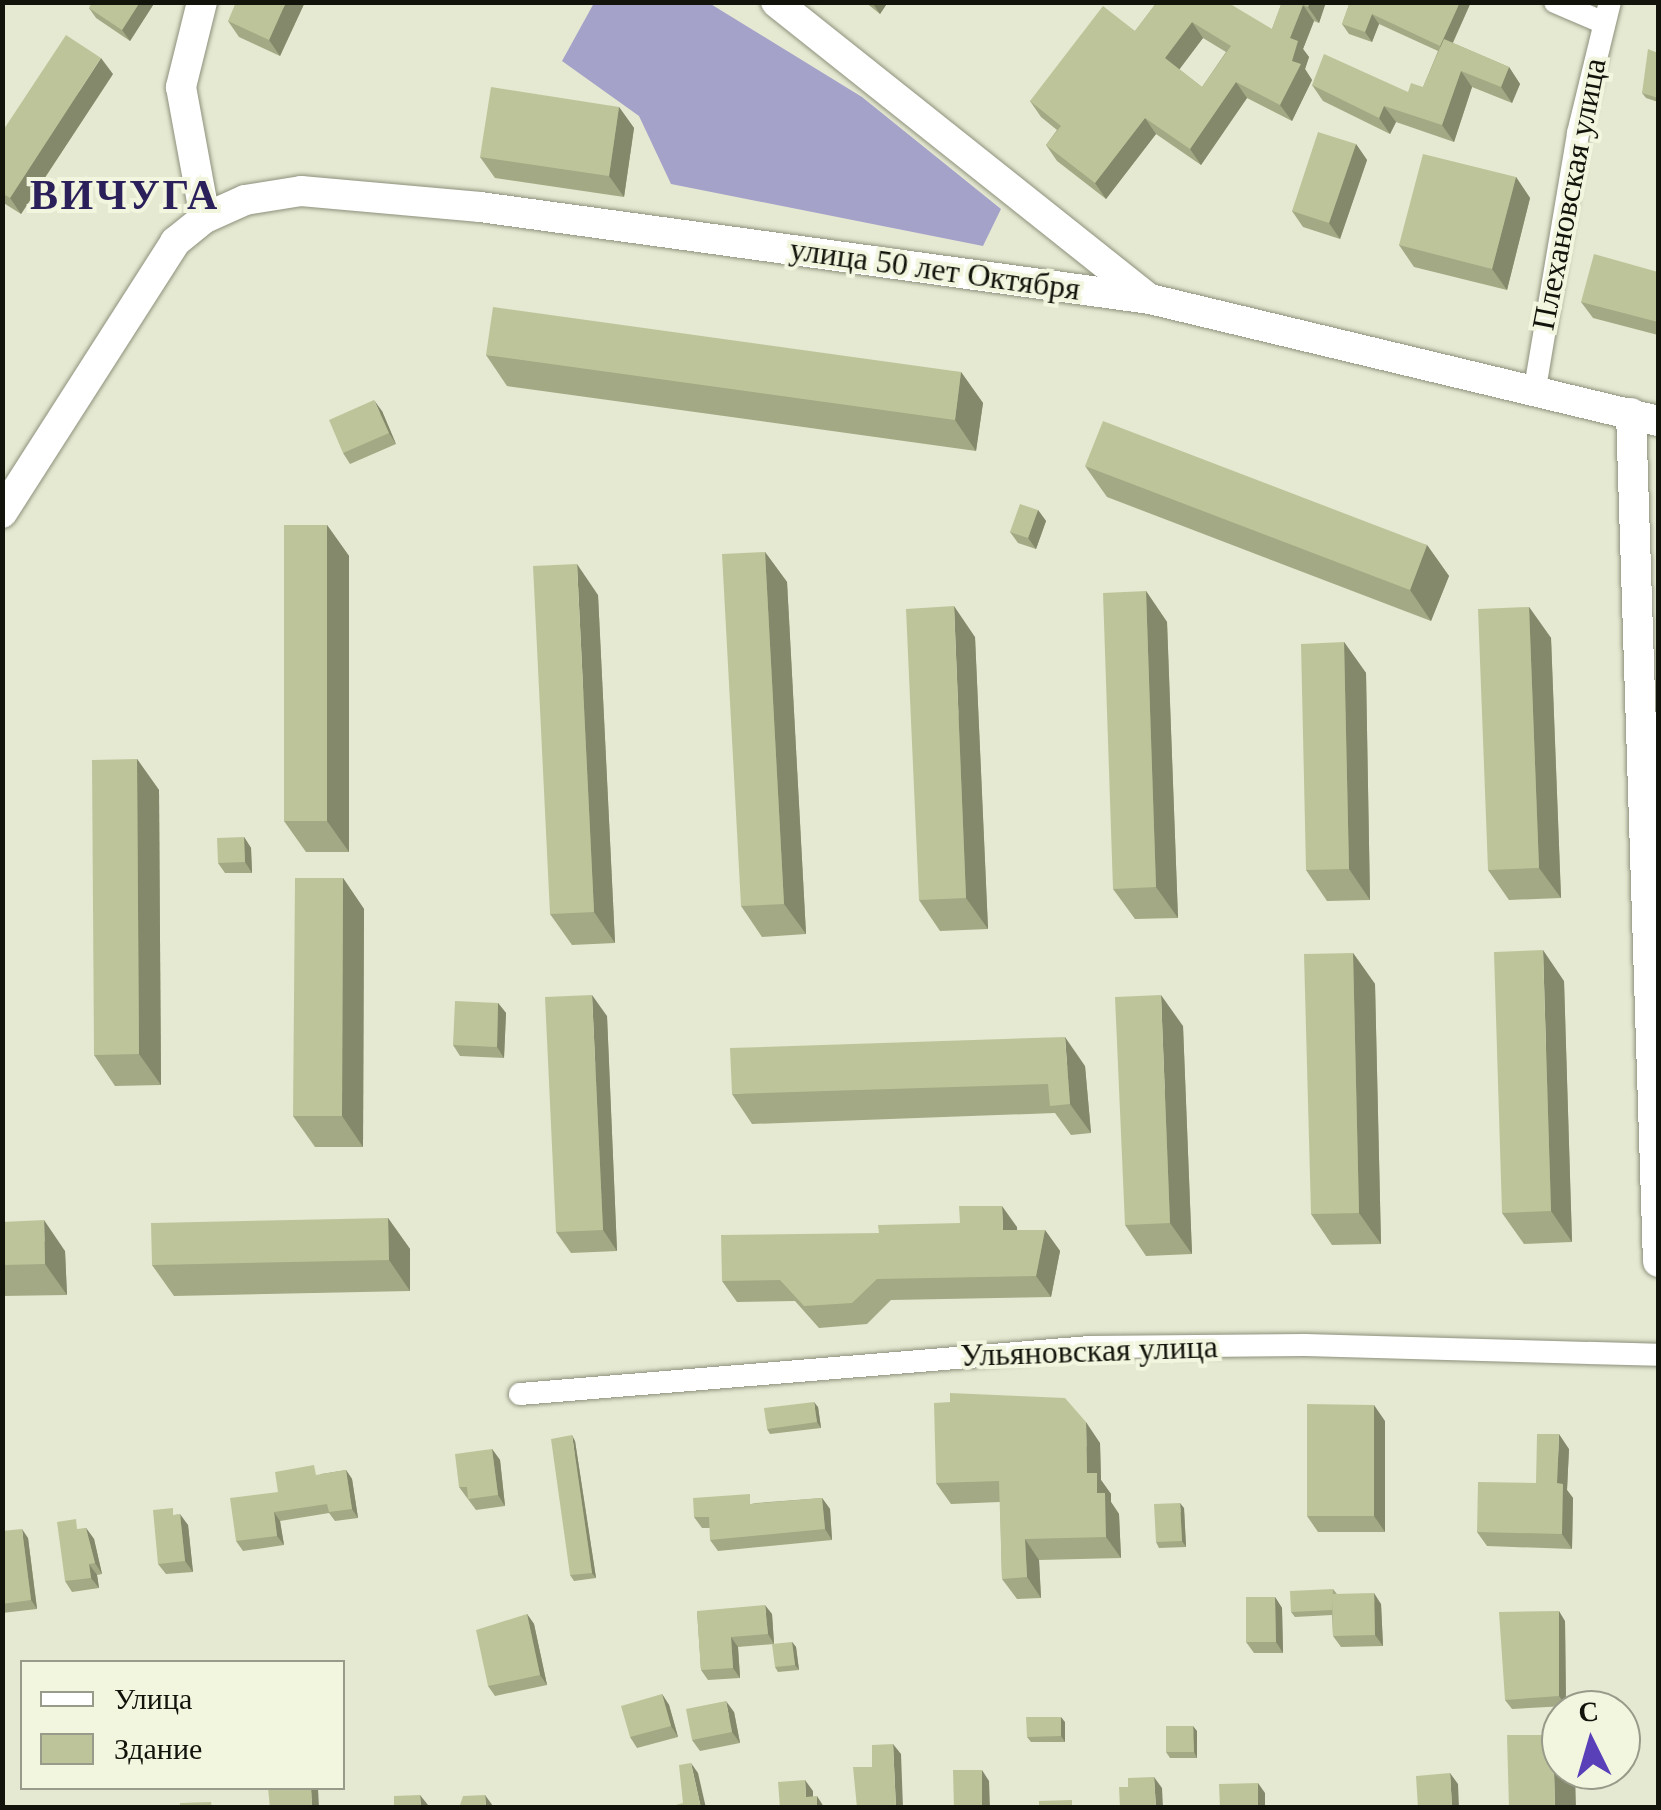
<!DOCTYPE html>
<meta charset="utf-8">
<style>
body{margin:0}
#map{position:relative;width:1661px;height:1810px;overflow:hidden;background:#e6e9d2;font-family:Georgia,serif}
div>[style]{position:absolute}
[style*='--x']{left:calc(var(--x)*1px);top:calc(var(--y)*1px);width:calc(var(--w)*1px);rotate:calc(var(--a)*1deg)}
.forest>*{inset:0;background:#a4a2c9}
.roads{filter:drop-shadow(0 0 2px #8d907b) drop-shadow(0 0 2px #8d907b)}
.street>*{height:22px;margin:-11px;padding:0 11px;transform-origin:11px;border-radius:11px;background:#fff}
.secondary>*{height:30px;margin:-15px;padding:0 15px;transform-origin:15px;border-radius:15px;background:#fff}
.wall>*{inset:0;background:#a3a984}
.shaded-wall>*{inset:0;background:#85896c}
.building>*{inset:0;background:#bec49a}
span{translate:-50% -50%;white-space:nowrap;text-align:center;line-height:1.15;-webkit-text-stroke:8px #f3f6df;paint-order:stroke}
.street-label{font-size:32px;color:#12130b}
.district-label{font-size:42px;color:#2c205b;font-weight:700;letter-spacing:2.5px}
.frame{position:absolute;inset:0;border:5px solid #12130b;pointer-events:none}
.legend{position:absolute;left:20px;top:1660px;width:325px;height:130px;box-sizing:border-box;background:#f3f6df;border:2px solid #999b8a;margin:0;padding:12px 18px;list-style:none;font-size:30px;color:#12130b}
.legend li{display:flex;align-items:center;gap:20px;height:50px}
.legend b{width:50px;border:2px solid #999b8a}
.north{position:absolute;left:1541px;top:1690px;width:100px;height:100px;box-sizing:border-box;background:#f3f6df;border:2px solid #999b8a;border-radius:50%;rotate:355deg;font-size:28px;font-weight:700;line-height:40px;text-align:center;color:#12130b}
.north::after{content:'';display:block;margin:auto;width:35px;height:45px;background:#5a40b8;clip-path:polygon(50% 0,100% 100%,50% 72%,0 100%)}
</style>
<div id="map">
<div class="forest">
<div style="clip-path:polygon(594px 3px,709px 3px,862px 97px,1001px 209px,983px 246px,671px 184px,639px 116px,562px 61px)"></div>
</div>
<div class="roads">
<div class="street">
<div style="--x:1555;--y:2;--w:51;--a:23.1"></div>
<div style="--x:1535;--y:388;--w:259;--a:-80.4"></div>
<div style="--x:1578;--y:133;--w:135;--a:-76.3"></div>
<div style="--x:520;--y:1394;--w:571;--a:-4.72"></div>
<div style="--x:1089;--y:1347;--w:216;--a:-0.5"></div>
<div style="--x:1305;--y:1345;--w:353;--a:1.6"></div>
</div>
<div class="secondary">
<div style="--x:202;--y:2;--w:88;--a:103.9"></div>
<div style="--x:181;--y:87;--w:133;--a:79.6"></div>
<div style="--x:776;--y:2;--w:474;--a:38.5"></div>
<div style="--x:1631;--y:413;--w:849;--a:88.18"></div>
<div style="--x:2;--y:513;--w:322;--a:-57.4"></div>
<div style="--x:175;--y:242;--w:38;--a:-39"></div>
<div style="--x:205;--y:218;--w:44;--a:-24.2"></div>
<div style="--x:245;--y:200;--w:57;--a:-9.1"></div>
<div style="--x:301;--y:191;--w:180;--a:5.1"></div>
<div style="--x:480;--y:207;--w:676;--a:7.82"></div>
<div style="--x:1150;--y:299;--w:522;--a:13.5"></div>
</div>
</div>
<div class="wall">
<div style="clip-path:polygon(155px 2px,130px 41px,96px 18px,89px 8px)"></div>
<div style="clip-path:polygon(305px 2px,280px 56px,239px 37px,228px 21px)"></div>
<div style="clip-path:polygon(865px 2px,888px 2px,880px 14px)"></div>
<div style="clip-path:polygon(evenodd,1157px 2px,1272px 29px,1282px 2px,1326px 2px,1319px 23px,1314px 21px,1303px 49px,1309px 57px,1305px 69px,1312px 80px,1292px 121px,1247px 98px,1201px 165px,1156px 134px,1106px 199px,1057px 161px,1046px 145px,1057px 130px,1041px 117px,1030px 101px,1135px 31px,1157px 2px,1203px 38px,1226px 52px,1202px 87px,1179px 69px,1203px 38px)"></div>
<div style="clip-path:polygon(1350px 2px,1471px 2px,1453px 43px,1509px 67px,1520px 84px,1512px 103px,1472px 87px,1454px 142px,1396px 122px,1390px 134px,1323px 101px,1312px 85px,1408px 92px,1423px 87px,1438px 51px,1379px 24px,1372px 42px,1349px 34px,1342px 24px)"></div>
<div style="clip-path:polygon(1658px 53px,1658px 102px,1646px 98px,1642px 93px)"></div>
<div style="clip-path:polygon(113px 74px,21px 214px,2px 202px,2px 132px)"></div>
<div style="clip-path:polygon(619px 107px,634px 128px,624px 197px,495px 178px,480px 157px)"></div>
<div style="clip-path:polygon(1356px 144px,1367px 160px,1340px 239px,1303px 227px,1292px 211px)"></div>
<div style="clip-path:polygon(1516px 177px,1530px 198px,1507px 290px,1414px 267px,1399px 245px)"></div>
<div style="clip-path:polygon(1658px 272px,1658px 335px,1593px 318px,1581px 302px)"></div>
<div style="clip-path:polygon(486px 355px,961px 372px,983px 403px,976px 451px,507px 386px)"></div>
<div style="clip-path:polygon(382px 411px,396px 444px,350px 464px,343px 453px)"></div>
<div style="clip-path:polygon(1085px 466px,1427px 545px,1449px 576px,1431px 621px,1107px 497px)"></div>
<div style="clip-path:polygon(1038px 510px,1046px 521px,1036px 549px,1018px 543px,1010px 532px)"></div>
<div style="clip-path:polygon(327px 525px,349px 556px,349px 852px,306px 852px,284px 821px)"></div>
<div style="clip-path:polygon(765px 552px,787px 582px,806px 934px,762px 937px,741px 906px)"></div>
<div style="clip-path:polygon(1146px 591px,1167px 622px,1178px 918px,1135px 919px,1113px 889px)"></div>
<div style="clip-path:polygon(598px 595px,615px 943px,572px 945px,550px 914px)"></div>
<div style="clip-path:polygon(1529px 607px,1551px 638px,1561px 898px,1509px 900px,1488px 870px)"></div>
<div style="clip-path:polygon(975px 637px,988px 929px,940px 931px,919px 900px)"></div>
<div style="clip-path:polygon(1344px 642px,1366px 673px,1370px 900px,1327px 901px,1306px 870px)"></div>
<div style="clip-path:polygon(137px 759px,159px 790px,161px 1085px,115px 1086px,94px 1055px)"></div>
<div style="clip-path:polygon(244px 837px,251px 848px,252px 873px,225px 873px,218px 863px)"></div>
<div style="clip-path:polygon(343px 878px,364px 909px,363px 1147px,315px 1147px,293px 1116px)"></div>
<div style="clip-path:polygon(1353px 953px,1375px 984px,1381px 1244px,1332px 1245px,1311px 1214px)"></div>
<div style="clip-path:polygon(1564px 981px,1572px 1242px,1524px 1244px,1502px 1213px)"></div>
<div style="clip-path:polygon(498px 1003px,506px 1013px,504px 1058px,460px 1056px,453px 1045px)"></div>
<div style="clip-path:polygon(607px 1016px,617px 1251px,571px 1253px,556px 1232px)"></div>
<div style="clip-path:polygon(1183px 1026px,1192px 1254px,1146px 1256px,1125px 1225px)"></div>
<div style="clip-path:polygon(1085px 1066px,1091px 1133px,1071px 1135px,1055px 1113px,752px 1124px,732px 1094px)"></div>
<div style="clip-path:polygon(388px 1218px,410px 1249px,410px 1291px,174px 1296px,152px 1265px)"></div>
<div style="clip-path:polygon(2px 1222px,65px 1251px,67px 1295px,2px 1296px)"></div>
<div style="clip-path:polygon(1017px 1227px,1017px 1230px,1045px 1230px,1060px 1251px,1051px 1297px,891px 1300px,867px 1324px,819px 1328px,795px 1301px,737px 1302px,722px 1281px,879px 1233px)"></div>
<div style="clip-path:polygon(818px 1407px,821px 1428px,770px 1434px,767px 1429px)"></div>
<div style="clip-path:polygon(1385px 1421px,1385px 1532px,1318px 1532px,1307px 1516px)"></div>
<div style="clip-path:polygon(575px 1441px,596px 1578px,574px 1581px,570px 1575px)"></div>
<div style="clip-path:polygon(1100px 1443px,1101px 1480px,1111px 1494px,1111px 1502px,1119px 1514px,1121px 1558px,1039px 1560px,1041px 1598px,1017px 1599px,1002px 1579px,1000px 1502px,951px 1504px,936px 1483px)"></div>
<div style="clip-path:polygon(492px 1449px,500px 1460px,505px 1506px,476px 1510px,459px 1487px)"></div>
<div style="clip-path:polygon(1569px 1449px,1567px 1490px,1573px 1498px,1572px 1549px,1487px 1546px,1477px 1532px,1536px 1483px)"></div>
<div style="clip-path:polygon(346px 1470px,352px 1479px,358px 1518px,335px 1521px,329px 1513px,280px 1521px,284px 1545px,243px 1551px,236px 1541px,321px 1474px)"></div>
<div style="clip-path:polygon(822px 1498px,830px 1509px,832px 1540px,718px 1551px,710px 1540px,710px 1528px,702px 1528px,694px 1517px,756px 1503px)"></div>
<div style="clip-path:polygon(1184px 1508px,1186px 1547px,1159px 1548px,1156px 1542px)"></div>
<div style="clip-path:polygon(177px 1514px,188px 1525px,193px 1572px,166px 1574px,158px 1564px)"></div>
<div style="clip-path:polygon(86px 1528px,94px 1539px,102px 1574px,97px 1575px,99px 1588px,72px 1592px,65px 1581px,82px 1529px)"></div>
<div style="clip-path:polygon(2px 1531px,28px 1538px,37px 1609px,2px 1613px)"></div>
<div style="clip-path:polygon(1333px 1589px,1337px 1594px,1381px 1604px,1383px 1646px,1341px 1647px,1333px 1636px,1332px 1615px,1295px 1617px,1291px 1612px)"></div>
<div style="clip-path:polygon(1275px 1597px,1282px 1608px,1283px 1653px,1254px 1653px,1246px 1642px)"></div>
<div style="clip-path:polygon(697px 1611px,772px 1614px,774px 1644px,738px 1647px,740px 1678px,708px 1680px,701px 1670px)"></div>
<div style="clip-path:polygon(527px 1614px,534px 1624px,547px 1685px,495px 1696px,488px 1686px)"></div>
<div style="clip-path:polygon(1565px 1621px,1566px 1706px,1512px 1709px,1505px 1700px)"></div>
<div style="clip-path:polygon(792px 1642px,796px 1647px,799px 1670px,778px 1672px,775px 1667px)"></div>
<div style="clip-path:polygon(662px 1694px,669px 1705px,678px 1737px,637px 1748px,630px 1737px)"></div>
<div style="clip-path:polygon(734px 1712px,740px 1743px,700px 1751px,692px 1740px)"></div>
<div style="clip-path:polygon(1065px 1722px,1065px 1742px,1031px 1742px,1027px 1737px)"></div>
<div style="clip-path:polygon(1197px 1731px,1197px 1758px,1170px 1758px,1166px 1752px)"></div>
</div>
<div class="shaded-wall">
<div style="clip-path:polygon(140px 2px,155px 2px,130px 41px,122px 30px)"></div>
<div style="clip-path:polygon(286px 2px,305px 2px,280px 56px,269px 40px)"></div>
<div style="clip-path:polygon(872px 2px,888px 2px,880px 14px)"></div>
<div style="clip-path:polygon(1310px 2px,1326px 2px,1319px 23px,1308px 7px)"></div>
<div style="clip-path:polygon(1460px 2px,1471px 2px,1447px 55px,1440px 46px)"></div>
<div style="clip-path:polygon(1303px 5px,1314px 21px,1303px 49px,1309px 57px,1305px 69px,1312px 80px,1292px 121px,1280px 105px,1292px 61px,1290px 38px)"></div>
<div style="clip-path:polygon(1372px 14px,1379px 24px,1372px 42px,1365px 32px)"></div>
<div style="clip-path:polygon(1192px 22px,1203px 38px,1176px 74px,1165px 58px)"></div>
<div style="clip-path:polygon(101px 58px,113px 74px,21px 214px,10px 198px)"></div>
<div style="clip-path:polygon(1509px 67px,1520px 84px,1512px 103px,1501px 87px)"></div>
<div style="clip-path:polygon(1461px 71px,1472px 87px,1454px 142px,1442px 125px)"></div>
<div style="clip-path:polygon(1236px 82px,1247px 98px,1201px 165px,1190px 149px)"></div>
<div style="clip-path:polygon(1384px 106px,1396px 122px,1390px 134px,1379px 118px)"></div>
<div style="clip-path:polygon(619px 107px,634px 128px,624px 197px,609px 176px)"></div>
<div style="clip-path:polygon(1145px 118px,1156px 134px,1106px 199px,1095px 183px)"></div>
<div style="clip-path:polygon(1356px 144px,1367px 160px,1340px 239px,1329px 223px)"></div>
<div style="clip-path:polygon(1516px 177px,1530px 198px,1507px 290px,1492px 269px)"></div>
<div style="clip-path:polygon(961px 372px,983px 403px,976px 451px,955px 420px)"></div>
<div style="clip-path:polygon(374px 400px,382px 411px,396px 444px,389px 433px)"></div>
<div style="clip-path:polygon(1038px 510px,1046px 521px,1036px 549px,1028px 538px)"></div>
<div style="clip-path:polygon(327px 525px,349px 556px,349px 852px,327px 821px)"></div>
<div style="clip-path:polygon(1427px 545px,1449px 576px,1431px 621px,1410px 590px)"></div>
<div style="clip-path:polygon(765px 552px,787px 582px,806px 934px,784px 904px)"></div>
<div style="clip-path:polygon(577px 564px,598px 595px,615px 943px,594px 912px)"></div>
<div style="clip-path:polygon(1146px 591px,1167px 622px,1178px 918px,1156px 887px)"></div>
<div style="clip-path:polygon(954px 606px,975px 637px,988px 929px,966px 898px)"></div>
<div style="clip-path:polygon(1529px 607px,1551px 638px,1561px 898px,1539px 868px)"></div>
<div style="clip-path:polygon(1344px 642px,1366px 673px,1370px 900px,1349px 869px)"></div>
<div style="clip-path:polygon(137px 759px,159px 790px,161px 1085px,139px 1054px)"></div>
<div style="clip-path:polygon(244px 837px,251px 848px,252px 873px,245px 862px)"></div>
<div style="clip-path:polygon(343px 878px,364px 909px,363px 1147px,342px 1116px)"></div>
<div style="clip-path:polygon(1543px 950px,1564px 981px,1572px 1242px,1551px 1211px)"></div>
<div style="clip-path:polygon(1353px 953px,1375px 984px,1381px 1244px,1359px 1213px)"></div>
<div style="clip-path:polygon(592px 995px,607px 1016px,617px 1251px,603px 1230px)"></div>
<div style="clip-path:polygon(1161px 995px,1183px 1026px,1192px 1254px,1170px 1223px)"></div>
<div style="clip-path:polygon(498px 1003px,506px 1013px,504px 1058px,497px 1047px)"></div>
<div style="clip-path:polygon(1065px 1037px,1085px 1066px,1091px 1133px,1070px 1104px)"></div>
<div style="clip-path:polygon(1002px 1206px,1017px 1227px,1018px 1251px,1003px 1230px)"></div>
<div style="clip-path:polygon(388px 1218px,410px 1249px,410px 1291px,389px 1260px)"></div>
<div style="clip-path:polygon(44px 1220px,65px 1251px,67px 1295px,45px 1264px)"></div>
<div style="clip-path:polygon(1045px 1230px,1060px 1251px,1051px 1297px,1036px 1276px)"></div>
<div style="clip-path:polygon(814px 1402px,818px 1407px,821px 1428px,817px 1422px)"></div>
<div style="clip-path:polygon(1374px 1405px,1385px 1421px,1385px 1532px,1374px 1516px)"></div>
<div style="clip-path:polygon(1086px 1422px,1100px 1443px,1101px 1480px,1111px 1494px,1111px 1502px,1119px 1514px,1121px 1558px,1106px 1537px,1097px 1493px,1087px 1473px)"></div>
<div style="clip-path:polygon(1559px 1434px,1569px 1449px,1567px 1490px,1573px 1498px,1572px 1549px,1562px 1534px,1557px 1483px)"></div>
<div style="clip-path:polygon(572px 1435px,575px 1441px,596px 1578px,592px 1573px)"></div>
<div style="clip-path:polygon(492px 1449px,500px 1460px,505px 1506px,498px 1495px)"></div>
<div style="clip-path:polygon(346px 1470px,352px 1479px,358px 1518px,352px 1509px)"></div>
<div style="clip-path:polygon(822px 1498px,830px 1509px,832px 1540px,825px 1529px)"></div>
<div style="clip-path:polygon(1180px 1503px,1184px 1508px,1186px 1547px,1182px 1541px)"></div>
<div style="clip-path:polygon(274px 1512px,280px 1521px,284px 1545px,277px 1536px)"></div>
<div style="clip-path:polygon(180px 1514px,188px 1525px,193px 1572px,185px 1561px)"></div>
<div style="clip-path:polygon(86px 1528px,94px 1539px,102px 1574px,95px 1563px)"></div>
<div style="clip-path:polygon(22px 1529px,28px 1538px,37px 1609px,31px 1600px)"></div>
<div style="clip-path:polygon(1025px 1539px,1039px 1560px,1041px 1598px,1027px 1577px)"></div>
<div style="clip-path:polygon(89px 1564px,97px 1575px,99px 1588px,91px 1578px)"></div>
<div style="clip-path:polygon(1374px 1593px,1381px 1604px,1383px 1646px,1375px 1635px)"></div>
<div style="clip-path:polygon(1275px 1597px,1282px 1608px,1283px 1653px,1276px 1642px)"></div>
<div style="clip-path:polygon(765px 1605px,772px 1614px,774px 1644px,768px 1634px)"></div>
<div style="clip-path:polygon(1559px 1611px,1565px 1621px,1566px 1706px,1559px 1696px)"></div>
<div style="clip-path:polygon(527px 1614px,534px 1624px,547px 1685px,540px 1675px)"></div>
<div style="clip-path:polygon(731px 1637px,738px 1647px,740px 1678px,733px 1668px)"></div>
<div style="clip-path:polygon(792px 1642px,796px 1647px,799px 1670px,795px 1665px)"></div>
<div style="clip-path:polygon(662px 1694px,669px 1705px,678px 1737px,671px 1726px)"></div>
<div style="clip-path:polygon(726px 1701px,734px 1712px,740px 1743px,732px 1732px)"></div>
<div style="clip-path:polygon(1061px 1717px,1065px 1722px,1065px 1742px,1061px 1736px)"></div>
<div style="clip-path:polygon(1193px 1726px,1197px 1731px,1197px 1758px,1194px 1752px)"></div>
<div style="clip-path:polygon(1553px 1735px,1561px 1746px,1561px 1770px,1575px 1770px,1576px 1808px,1555px 1808px)"></div>
<div style="clip-path:polygon(893px 1744px,901px 1754px,903px 1808px,896px 1808px)"></div>
<div style="clip-path:polygon(691px 1763px,698px 1773px,706px 1808px,701px 1808px)"></div>
<div style="clip-path:polygon(982px 1770px,989px 1781px,990px 1808px,982px 1808px)"></div>
<div style="clip-path:polygon(1450px 1773px,1458px 1784px,1459px 1808px,1452px 1807px)"></div>
<div style="clip-path:polygon(1154px 1777px,1162px 1788px,1163px 1808px,1156px 1808px)"></div>
<div style="clip-path:polygon(805px 1780px,813px 1791px,813px 1808px,806px 1797px)"></div>
<div style="clip-path:polygon(1258px 1783px,1265px 1793px,1265px 1808px,1258px 1808px)"></div>
<div style="clip-path:polygon(311px 1788px,318px 1788px,319px 1808px,312px 1808px)"></div>
<div style="clip-path:polygon(420px 1795px,428px 1805px,428px 1808px,421px 1808px)"></div>
<div style="clip-path:polygon(485px 1795px,493px 1806px,493px 1808px,486px 1807px)"></div>
<div style="clip-path:polygon(817px 1796px,824px 1807px,824px 1808px,817px 1808px)"></div>
</div>
<div class="building">
<div style="clip-path:polygon(92px 2px,140px 2px,122px 30px,89px 8px)"></div>
<div style="clip-path:polygon(236px 2px,286px 2px,269px 40px,228px 21px)"></div>
<div style="clip-path:polygon(evenodd,1157px 2px,1227px 2px,1272px 29px,1282px 2px,1310px 2px,1308px 7px,1303px 5px,1290px 38px,1298px 41px,1292px 61px,1301px 64px,1280px 105px,1236px 82px,1190px 149px,1145px 118px,1095px 183px,1046px 145px,1061px 126px,1030px 101px,1103px 6px,1135px 31px,1157px 2px,1192px 22px,1231px 46px,1202px 87px,1165px 58px,1192px 22px)"></div>
<div style="clip-path:polygon(1350px 2px,1460px 2px,1440px 46px,1372px 14px,1365px 32px,1342px 24px)"></div>
<div style="clip-path:polygon(66px 35px,101px 58px,10px 198px,2px 193px,2px 132px)"></div>
<div style="clip-path:polygon(1444px 39px,1509px 67px,1501px 87px,1461px 71px,1442px 125px,1384px 106px,1379px 118px,1312px 85px,1324px 54px,1408px 92px,1411px 83px,1423px 87px)"></div>
<div style="clip-path:polygon(1648px 49px,1658px 53px,1658px 98px,1642px 93px)"></div>
<div style="clip-path:polygon(491px 87px,619px 107px,609px 176px,480px 157px)"></div>
<div style="clip-path:polygon(1318px 132px,1356px 144px,1329px 223px,1292px 211px)"></div>
<div style="clip-path:polygon(1423px 154px,1516px 177px,1492px 269px,1399px 245px)"></div>
<div style="clip-path:polygon(1594px 254px,1658px 272px,1658px 322px,1581px 302px)"></div>
<div style="clip-path:polygon(493px 307px,961px 372px,955px 420px,486px 355px)"></div>
<div style="clip-path:polygon(374px 400px,389px 433px,343px 453px,329px 420px)"></div>
<div style="clip-path:polygon(1103px 421px,1427px 545px,1410px 590px,1085px 466px)"></div>
<div style="clip-path:polygon(1020px 504px,1038px 510px,1028px 538px,1010px 532px)"></div>
<div style="clip-path:polygon(284px 525px,327px 525px,327px 821px,284px 821px)"></div>
<div style="clip-path:polygon(765px 552px,784px 904px,741px 906px,722px 554px)"></div>
<div style="clip-path:polygon(577px 564px,594px 912px,550px 914px,533px 566px)"></div>
<div style="clip-path:polygon(1146px 591px,1156px 887px,1113px 889px,1103px 593px)"></div>
<div style="clip-path:polygon(954px 606px,966px 898px,919px 900px,906px 609px)"></div>
<div style="clip-path:polygon(1529px 607px,1539px 868px,1488px 870px,1478px 609px)"></div>
<div style="clip-path:polygon(1344px 642px,1349px 869px,1306px 870px,1301px 644px)"></div>
<div style="clip-path:polygon(137px 759px,139px 1054px,94px 1055px,92px 760px)"></div>
<div style="clip-path:polygon(244px 837px,245px 862px,218px 863px,217px 838px)"></div>
<div style="clip-path:polygon(295px 878px,343px 878px,342px 1116px,293px 1116px)"></div>
<div style="clip-path:polygon(1543px 950px,1551px 1211px,1502px 1213px,1494px 952px)"></div>
<div style="clip-path:polygon(1353px 953px,1359px 1213px,1311px 1214px,1304px 954px)"></div>
<div style="clip-path:polygon(592px 995px,603px 1230px,556px 1232px,545px 997px)"></div>
<div style="clip-path:polygon(1161px 995px,1170px 1223px,1125px 1225px,1115px 997px)"></div>
<div style="clip-path:polygon(455px 1001px,498px 1003px,497px 1047px,453px 1045px)"></div>
<div style="clip-path:polygon(1065px 1037px,1070px 1104px,1050px 1106px,1048px 1084px,732px 1094px,730px 1048px)"></div>
<div style="clip-path:polygon(959px 1206px,1002px 1206px,1003px 1230px,1045px 1230px,1036px 1276px,877px 1279px,852px 1303px,804px 1306px,780px 1280px,722px 1281px,721px 1235px,879px 1233px,878px 1225px,960px 1223px)"></div>
<div style="clip-path:polygon(388px 1218px,389px 1260px,152px 1265px,151px 1223px)"></div>
<div style="clip-path:polygon(44px 1220px,45px 1264px,2px 1265px,2px 1222px)"></div>
<div style="clip-path:polygon(950px 1393px,1065px 1398px,1086px 1422px,1087px 1473px,1097px 1473px,1097px 1493px,1105px 1493px,1106px 1537px,1025px 1539px,1027px 1577px,1002px 1579px,999px 1481px,936px 1483px,934px 1403px,950px 1402px)"></div>
<div style="clip-path:polygon(814px 1402px,817px 1422px,767px 1429px,764px 1408px)"></div>
<div style="clip-path:polygon(1307px 1404px,1374px 1405px,1374px 1516px,1307px 1516px)"></div>
<div style="clip-path:polygon(1537px 1434px,1559px 1434px,1557px 1483px,1563px 1484px,1562px 1534px,1477px 1532px,1478px 1482px,1536px 1483px)"></div>
<div style="clip-path:polygon(572px 1435px,592px 1573px,570px 1575px,551px 1439px)"></div>
<div style="clip-path:polygon(492px 1449px,498px 1495px,468px 1499px,467px 1487px,459px 1487px,455px 1454px)"></div>
<div style="clip-path:polygon(314px 1465px,316px 1475px,346px 1470px,352px 1509px,329px 1512px,327px 1504px,274px 1512px,277px 1536px,236px 1541px,230px 1498px,278px 1492px,275px 1472px)"></div>
<div style="clip-path:polygon(750px 1494px,750px 1504px,822px 1498px,825px 1529px,710px 1540px,709px 1517px,694px 1517px,693px 1498px)"></div>
<div style="clip-path:polygon(1180px 1503px,1182px 1541px,1156px 1542px,1154px 1504px)"></div>
<div style="clip-path:polygon(173px 1508px,173px 1515px,180px 1514px,185px 1561px,158px 1564px,153px 1510px)"></div>
<div style="clip-path:polygon(76px 1519px,77px 1529px,86px 1528px,95px 1563px,89px 1564px,91px 1578px,65px 1581px,57px 1522px)"></div>
<div style="clip-path:polygon(22px 1529px,31px 1600px,2px 1604px,2px 1531px)"></div>
<div style="clip-path:polygon(1333px 1589px,1332px 1610px,1291px 1612px,1290px 1591px)"></div>
<div style="clip-path:polygon(1374px 1593px,1375px 1635px,1333px 1636px,1332px 1594px)"></div>
<div style="clip-path:polygon(1246px 1597px,1275px 1597px,1276px 1642px,1246px 1642px)"></div>
<div style="clip-path:polygon(765px 1605px,768px 1634px,731px 1637px,733px 1668px,701px 1670px,697px 1611px)"></div>
<div style="clip-path:polygon(1559px 1611px,1559px 1696px,1505px 1700px,1499px 1612px)"></div>
<div style="clip-path:polygon(527px 1614px,540px 1675px,488px 1686px,476px 1630px)"></div>
<div style="clip-path:polygon(792px 1642px,795px 1665px,775px 1667px,772px 1644px)"></div>
<div style="clip-path:polygon(662px 1694px,671px 1726px,630px 1737px,621px 1706px)"></div>
<div style="clip-path:polygon(726px 1701px,732px 1732px,692px 1740px,686px 1709px)"></div>
<div style="clip-path:polygon(1026px 1717px,1061px 1717px,1061px 1736px,1027px 1737px)"></div>
<div style="clip-path:polygon(1166px 1726px,1193px 1726px,1194px 1752px,1166px 1752px)"></div>
<div style="clip-path:polygon(1507px 1735px,1553px 1735px,1555px 1808px,1509px 1808px)"></div>
<div style="clip-path:polygon(893px 1744px,896px 1808px,857px 1808px,853px 1767px,872px 1767px,872px 1745px)"></div>
<div style="clip-path:polygon(691px 1763px,701px 1808px,665px 1808px,683px 1803px,679px 1765px)"></div>
<div style="clip-path:polygon(953px 1770px,982px 1770px,982px 1808px,954px 1808px)"></div>
<div style="clip-path:polygon(1450px 1773px,1452px 1807px,1418px 1808px,1416px 1776px)"></div>
<div style="clip-path:polygon(1154px 1777px,1156px 1808px,1120px 1808px,1119px 1787px,1128px 1787px,1128px 1778px)"></div>
<div style="clip-path:polygon(805px 1780px,806px 1797px,817px 1796px,817px 1808px,780px 1808px,778px 1782px)"></div>
<div style="clip-path:polygon(1258px 1783px,1258px 1808px,1220px 1808px,1219px 1784px)"></div>
<div style="clip-path:polygon(268px 1788px,311px 1788px,312px 1808px,270px 1808px)"></div>
<div style="clip-path:polygon(420px 1795px,421px 1808px,394px 1808px,394px 1796px)"></div>
<div style="clip-path:polygon(485px 1795px,486px 1807px,496px 1808px,459px 1808px,463px 1796px)"></div>
<div style="clip-path:polygon(1072px 1800px,1072px 1808px,1039px 1808px,1039px 1801px)"></div>
<div style="clip-path:polygon(211px 1802px,212px 1808px,180px 1808px,180px 1803px)"></div>
</div>
<div class="street-label">
<span style="left:1569px;top:194px;rotate:-79deg">Плехановская улица</span>
<span style="left:935px;top:269px;rotate:8deg">улица 50 лет Октября</span>
<span style="left:1089px;top:1351px;rotate:-2deg">Ульяновская улица</span>
</div>
<div class="district-label">
<span style="left:125px;top:195px">ВИЧУГА</span>
</div>
<div class="frame"></div>
<ul class="legend">
<li><b style="height:12px;background:#fff"></b>Улица</li>
<li><b style="height:28px;background:#bec49a"></b>Здание</li>
</ul>
<div class="north">С</div>
</div>
